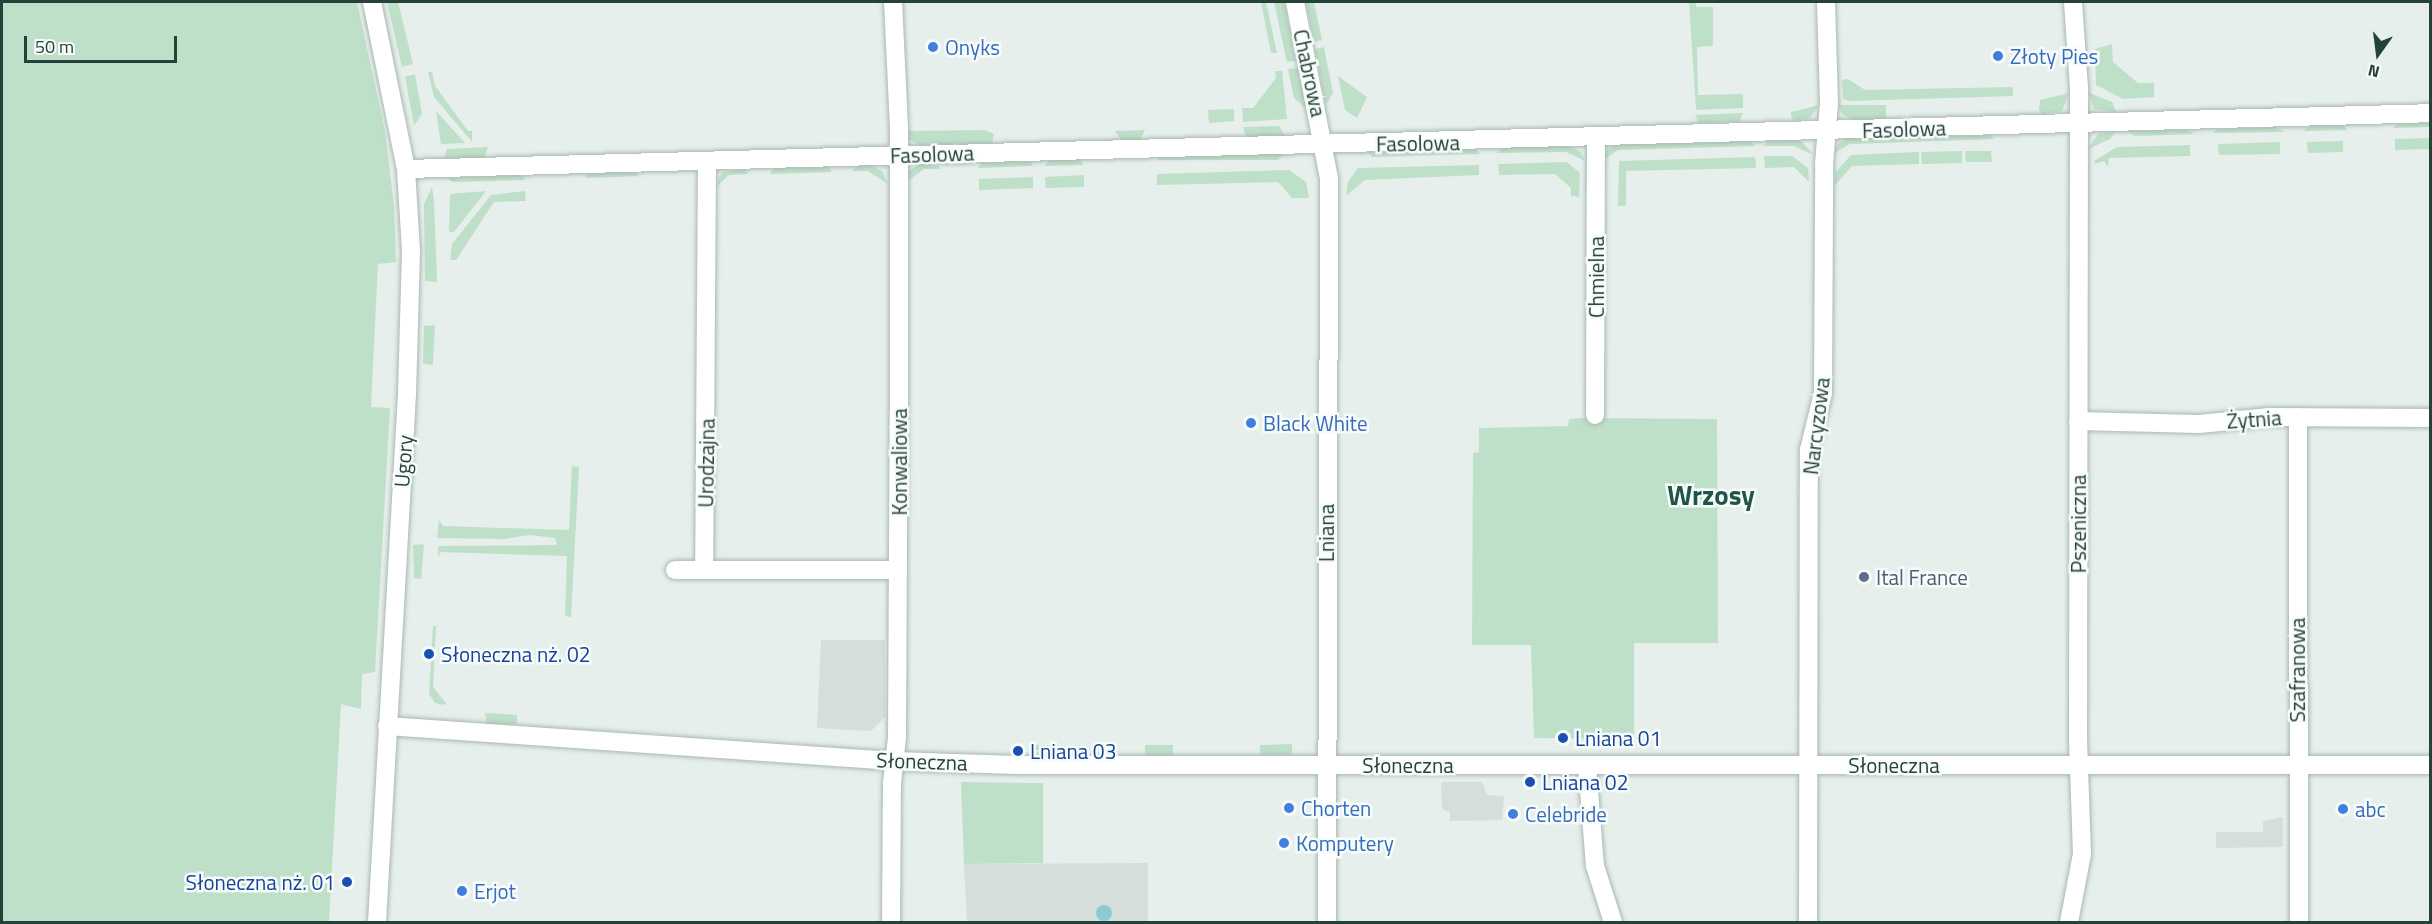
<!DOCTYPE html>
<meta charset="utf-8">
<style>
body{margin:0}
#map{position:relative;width:2432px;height:924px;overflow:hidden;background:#e6efeb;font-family:"Titillium Web",sans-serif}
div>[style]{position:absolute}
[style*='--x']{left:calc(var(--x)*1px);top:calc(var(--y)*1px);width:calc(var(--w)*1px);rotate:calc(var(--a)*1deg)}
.built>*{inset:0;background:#d4dfda}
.green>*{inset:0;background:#bfe0c8}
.water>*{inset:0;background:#8ec9d4}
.round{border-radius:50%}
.roads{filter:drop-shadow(0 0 2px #a8b8b2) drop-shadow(0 0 2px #a8b8b2)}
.street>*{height:18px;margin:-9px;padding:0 9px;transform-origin:9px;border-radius:9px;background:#fff}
.secondary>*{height:18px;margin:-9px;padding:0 9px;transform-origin:9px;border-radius:9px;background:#fff}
.dots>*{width:16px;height:16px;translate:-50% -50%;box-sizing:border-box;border:3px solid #f7fbf9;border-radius:50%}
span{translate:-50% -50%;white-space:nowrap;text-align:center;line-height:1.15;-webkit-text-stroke:5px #f7fbf9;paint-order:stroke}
.shop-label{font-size:21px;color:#366cbe}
.left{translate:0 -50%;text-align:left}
.street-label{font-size:21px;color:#24423a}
.service-label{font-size:21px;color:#4e5e75}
.transit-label{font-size:21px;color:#164399}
.right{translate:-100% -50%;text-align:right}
.district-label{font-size:27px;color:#1f5548;font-weight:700}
.frame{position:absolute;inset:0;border:3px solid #24423a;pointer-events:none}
.north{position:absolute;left:2348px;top:24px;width:60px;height:60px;-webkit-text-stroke:4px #f7fbf9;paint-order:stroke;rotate:194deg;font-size:16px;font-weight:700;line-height:24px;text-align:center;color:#24423a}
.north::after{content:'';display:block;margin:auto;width:21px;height:27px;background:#24423a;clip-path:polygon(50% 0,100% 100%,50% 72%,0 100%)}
.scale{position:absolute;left:24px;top:36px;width:153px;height:27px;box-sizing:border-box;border:3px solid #24423a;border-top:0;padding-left:8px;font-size:18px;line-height:21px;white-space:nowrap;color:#24423a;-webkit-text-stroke:4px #f7fbf9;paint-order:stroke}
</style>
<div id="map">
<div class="built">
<div style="clip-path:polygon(821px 640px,885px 640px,885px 717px,871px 731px,817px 728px)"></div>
<div style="clip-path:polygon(1441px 782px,1482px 782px,1487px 795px,1504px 796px,1502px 820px,1450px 821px,1450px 812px,1442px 809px)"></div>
<div style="clip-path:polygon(2283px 817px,2283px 847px,2216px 848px,2216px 832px,2263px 832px,2263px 821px)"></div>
<div style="clip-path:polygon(1148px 863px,1148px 922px,967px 922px,964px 864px)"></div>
</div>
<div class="green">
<div style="clip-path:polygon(2px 2px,357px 2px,385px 131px,394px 206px,396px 262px,378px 264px,371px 407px,390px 408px,375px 672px,362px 674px,361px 709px,341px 704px,329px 922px,2px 922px)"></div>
<div style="clip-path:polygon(387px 2px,398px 2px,413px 64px,402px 67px)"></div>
<div style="clip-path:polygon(1261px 2px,1266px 2px,1277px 53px,1271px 53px)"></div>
<div style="clip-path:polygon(1274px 2px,1284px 2px,1296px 61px,1287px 62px)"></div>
<div style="clip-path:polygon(1306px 2px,1314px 2px,1322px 40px,1314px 42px)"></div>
<div style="clip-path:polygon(1689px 2px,1696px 2px,1696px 7px,1713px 7px,1713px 46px,1697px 47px,1698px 95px,1743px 94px,1743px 108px,1696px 110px)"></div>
<div style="clip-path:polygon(2112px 44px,2113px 62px,2138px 83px,2154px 83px,2154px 97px,2123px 99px,2096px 85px,2095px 49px)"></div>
<div style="clip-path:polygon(1324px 47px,1333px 93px,1326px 105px,1315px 49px)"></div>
<div style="clip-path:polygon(1298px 68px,1306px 108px,1294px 98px,1288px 69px)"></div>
<div style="clip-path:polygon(1275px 71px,1282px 71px,1287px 119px,1243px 122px,1242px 108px,1253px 108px,1276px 78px)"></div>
<div style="clip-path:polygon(428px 72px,432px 72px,435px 86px,468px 131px,472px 131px,472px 142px,434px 97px)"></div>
<div style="clip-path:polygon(415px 74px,422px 114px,414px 126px,405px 77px)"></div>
<div style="clip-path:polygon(1338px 76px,1367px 97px,1357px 118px,1345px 110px)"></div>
<div style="clip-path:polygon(1848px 79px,1865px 90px,2013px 87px,2013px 96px,1849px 101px,1843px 99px,1842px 80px)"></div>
<div style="clip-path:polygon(2069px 93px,2062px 111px,2042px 114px,2039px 109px,2040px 100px)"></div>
<div style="clip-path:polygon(2089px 93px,2112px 102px,2116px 112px,2094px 109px)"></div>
<div style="clip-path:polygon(1819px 105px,1810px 118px,1794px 121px,1791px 116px,1791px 112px)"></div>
<div style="clip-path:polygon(1838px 105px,1886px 105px,1886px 119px,1853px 120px,1843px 115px)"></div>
<div style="clip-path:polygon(1234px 109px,1234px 121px,1209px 123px,1208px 110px)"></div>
<div style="clip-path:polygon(436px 111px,465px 143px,441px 144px)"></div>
<div style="clip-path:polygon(1743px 113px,1739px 122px,1699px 123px,1695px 115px)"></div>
<div style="clip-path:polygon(2430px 123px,2430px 127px,2393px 128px,2397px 124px)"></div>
<div style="clip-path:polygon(2343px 125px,2347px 130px,2303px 131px,2310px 126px)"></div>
<div style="clip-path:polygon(1279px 126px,1285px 136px,1246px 137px,1243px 127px)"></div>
<div style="clip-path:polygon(2276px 127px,2284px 132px,2213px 133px,2218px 129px)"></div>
<div style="clip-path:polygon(985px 130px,994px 134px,992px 144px,921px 146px,908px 139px,905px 131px)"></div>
<div style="clip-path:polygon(1145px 130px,1140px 140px,1121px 140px,1115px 131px)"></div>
<div style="clip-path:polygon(2186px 130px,2195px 134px,2134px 136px,2128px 131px)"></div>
<div style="clip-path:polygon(2116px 131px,2110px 139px,2088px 149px,2098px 134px)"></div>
<div style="clip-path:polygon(1990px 135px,1994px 139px,1850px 144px,1833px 154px,1838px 144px,1847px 138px)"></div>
<div style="clip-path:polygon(2430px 138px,2430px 149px,2395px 150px,2395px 139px)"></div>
<div style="clip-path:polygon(1800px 140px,1814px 155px,1793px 146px,1764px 146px,1768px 141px)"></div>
<div style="clip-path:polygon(1751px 141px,1755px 146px,1618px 150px,1602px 161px,1605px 151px,1615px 145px)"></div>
<div style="clip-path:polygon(2343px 141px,2343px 152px,2308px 153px,2307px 142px)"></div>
<div style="clip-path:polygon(2280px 142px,2280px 154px,2219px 155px,2218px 144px)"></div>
<div style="clip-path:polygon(2190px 145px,2190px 156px,2109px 158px,2108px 167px,2104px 161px,2095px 164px,2094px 161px,2117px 147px)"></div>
<div style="clip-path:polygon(1567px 146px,1580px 151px,1585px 161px,1566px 152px,1497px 153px,1502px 148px)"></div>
<div style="clip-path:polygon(488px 147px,484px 158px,444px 158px,447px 149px)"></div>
<div style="clip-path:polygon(1476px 149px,1480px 154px,1372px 157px,1367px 152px)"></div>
<div style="clip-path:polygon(1962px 151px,1962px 163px,1922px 164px,1921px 152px)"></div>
<div style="clip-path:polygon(1965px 151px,1991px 151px,1992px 162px,1966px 162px)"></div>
<div style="clip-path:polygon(1919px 152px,1919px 164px,1852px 166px,1835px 185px,1835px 173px,1851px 155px)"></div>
<div style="clip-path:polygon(1286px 153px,1278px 160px,1158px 160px,1159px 157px)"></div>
<div style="clip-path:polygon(1792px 156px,1808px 168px,1809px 182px,1794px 167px,1765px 168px,1764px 156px)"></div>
<div style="clip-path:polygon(1755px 157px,1756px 168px,1626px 171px,1626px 206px,1618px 206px,1619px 161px)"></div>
<div style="clip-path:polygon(1080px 159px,1083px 165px,1045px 166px,1049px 160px)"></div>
<div style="clip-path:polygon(1030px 161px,1033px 166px,978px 168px,982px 163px)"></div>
<div style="clip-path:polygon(1567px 162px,1580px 173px,1579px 197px,1571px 196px,1571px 188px,1555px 174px,1499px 175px,1498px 164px)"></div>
<div style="clip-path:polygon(920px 164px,937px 164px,940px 169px,924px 169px,905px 183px,908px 171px)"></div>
<div style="clip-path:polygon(869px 165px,882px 171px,888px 184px,868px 171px,853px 171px,856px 166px)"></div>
<div style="clip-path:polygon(1479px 165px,1479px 175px,1365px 180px,1346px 196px,1348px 182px,1358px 168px)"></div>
<div style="clip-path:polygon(829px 167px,832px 172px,770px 174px,774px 168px)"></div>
<div style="clip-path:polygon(745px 169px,748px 174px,729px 175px,715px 188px,722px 172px)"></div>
<div style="clip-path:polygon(1289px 170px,1306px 182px,1309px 198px,1292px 198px,1278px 182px,1157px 185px,1157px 174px)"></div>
<div style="clip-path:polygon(635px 172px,639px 176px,585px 178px,588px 173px)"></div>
<div style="clip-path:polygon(522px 175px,525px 180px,453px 182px,447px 178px)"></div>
<div style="clip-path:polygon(1084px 175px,1084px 187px,1046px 188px,1045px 177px)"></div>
<div style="clip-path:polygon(1033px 177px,1033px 188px,979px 190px,979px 179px)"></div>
<div style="clip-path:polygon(432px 187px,434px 201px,437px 282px,425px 281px,424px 204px)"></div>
<div style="clip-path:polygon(486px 191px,454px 232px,449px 232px,450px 194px)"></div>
<div style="clip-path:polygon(525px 191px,526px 201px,494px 202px,456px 260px,450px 260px,452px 244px,491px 195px)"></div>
<div style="clip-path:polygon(435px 325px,433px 365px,426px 364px,423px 363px,424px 326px)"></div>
<div style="clip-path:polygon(1584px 418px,1717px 419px,1718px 643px,1634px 643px,1634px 739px,1534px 738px,1531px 645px,1472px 645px,1473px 453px,1479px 452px,1479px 428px,1568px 426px,1569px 419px)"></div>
<div style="clip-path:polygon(572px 466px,579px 467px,571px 617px,565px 616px,567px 556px,441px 552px,438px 557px,438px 546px,557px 545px,555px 538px,530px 535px,504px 539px,437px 538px,439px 520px,443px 526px,569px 530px)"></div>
<div style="clip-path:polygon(424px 544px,421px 579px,414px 578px,413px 545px)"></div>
<div style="clip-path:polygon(433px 626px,436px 626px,433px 687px,446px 703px,444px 705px,435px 703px,429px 694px)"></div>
<div style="clip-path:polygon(485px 713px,517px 715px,517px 724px,487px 724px)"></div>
<div style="clip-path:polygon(1292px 744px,1292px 755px,1260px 755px,1260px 745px)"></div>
<div style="clip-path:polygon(1033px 745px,1086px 746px,1087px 756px,1054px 755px,1054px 750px,1033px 750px)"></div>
<div style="clip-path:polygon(1145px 745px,1173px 745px,1173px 756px,1145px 756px)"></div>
<div style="clip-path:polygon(961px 782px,1043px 783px,1043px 863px,964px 864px)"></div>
</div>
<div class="water">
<div class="round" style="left:1096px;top:905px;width:16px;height:16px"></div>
</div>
<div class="roads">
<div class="street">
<div style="--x:1295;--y:2;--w:179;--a:79.1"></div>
<div style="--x:1329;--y:178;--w:744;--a:90.15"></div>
<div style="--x:707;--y:162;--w:408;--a:90.4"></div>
<div style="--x:704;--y:570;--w:194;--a:0"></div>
<div style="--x:406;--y:169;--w:2025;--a:-1.58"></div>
<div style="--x:1595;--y:415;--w:276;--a:-89.8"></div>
<div style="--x:2298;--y:417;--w:505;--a:89.89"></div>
<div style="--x:2078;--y:421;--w:121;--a:1.4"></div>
<div style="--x:2199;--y:424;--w:71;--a:-5.6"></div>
<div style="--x:2270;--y:417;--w:160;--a:0.4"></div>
<div style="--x:675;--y:570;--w:29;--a:0"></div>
<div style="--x:387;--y:726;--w:508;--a:3.95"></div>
<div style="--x:894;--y:761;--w:122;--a:1.9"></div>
<div style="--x:1016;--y:765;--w:1414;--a:0"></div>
<div style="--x:1587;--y:765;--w:101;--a:85.5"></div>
<div style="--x:1595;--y:866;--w:59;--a:72.2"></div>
<div style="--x:891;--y:922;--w:139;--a:-89.6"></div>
<div style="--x:892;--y:783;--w:45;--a:-83.7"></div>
<div style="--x:897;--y:738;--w:328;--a:-89.7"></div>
<div style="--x:899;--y:410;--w:282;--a:-90"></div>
<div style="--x:899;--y:128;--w:126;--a:-92.7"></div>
<div style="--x:1808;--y:922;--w:472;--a:-89.9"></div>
<div style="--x:1809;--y:450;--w:59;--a:-76.2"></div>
<div style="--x:1823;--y:393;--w:229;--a:-89.7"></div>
<div style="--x:1824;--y:164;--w:61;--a:-85.3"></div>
<div style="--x:1829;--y:103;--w:101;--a:-91.7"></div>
<div style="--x:2069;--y:922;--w:69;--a:-79.2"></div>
<div style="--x:2082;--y:854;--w:113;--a:-92"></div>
<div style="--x:2078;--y:741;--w:653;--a:-89.91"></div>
<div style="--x:2079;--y:88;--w:86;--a:-94"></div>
</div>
<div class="secondary">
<div style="--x:372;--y:2;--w:170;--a:78.5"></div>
<div style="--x:406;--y:169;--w:82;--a:86.5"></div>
<div style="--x:411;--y:251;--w:143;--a:91.6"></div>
<div style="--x:407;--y:394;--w:529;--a:93.25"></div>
</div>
</div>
<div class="dots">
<div style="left:933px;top:47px;background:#3f7fe0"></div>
<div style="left:1998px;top:56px;background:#3f7fe0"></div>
<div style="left:1251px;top:423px;background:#3f7fe0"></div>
<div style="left:1864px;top:577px;background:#5c6f8a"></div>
<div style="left:429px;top:654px;background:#1a4fb4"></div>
<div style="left:1563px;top:738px;background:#1a4fb4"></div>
<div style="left:1018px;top:751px;background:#1a4fb4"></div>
<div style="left:1530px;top:782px;background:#1a4fb4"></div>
<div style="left:1289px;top:808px;background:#3f7fe0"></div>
<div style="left:2343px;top:809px;background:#3f7fe0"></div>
<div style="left:1513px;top:814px;background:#3f7fe0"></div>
<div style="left:1284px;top:843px;background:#3f7fe0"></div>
<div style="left:347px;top:882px;background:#1a4fb4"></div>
<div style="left:462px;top:891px;background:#3f7fe0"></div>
</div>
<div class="shop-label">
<span class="left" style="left:945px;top:47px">Onyks</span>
<span class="left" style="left:2010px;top:56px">Złoty Pies</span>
<span class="left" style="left:1263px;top:423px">Black White</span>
<span class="left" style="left:1301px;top:808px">Chorten</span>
<span class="left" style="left:2355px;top:809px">abc</span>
<span class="left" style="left:1525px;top:814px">Celebride</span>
<span class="left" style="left:1296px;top:843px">Komputery</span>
<span class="left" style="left:474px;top:891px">Erjot</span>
</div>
<div class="street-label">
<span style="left:1310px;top:73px;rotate:78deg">Chabrowa</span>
<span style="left:1904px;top:129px;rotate:-2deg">Fasolowa</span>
<span style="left:1418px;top:143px;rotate:-1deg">Fasolowa</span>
<span style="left:932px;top:154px;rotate:-2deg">Fasolowa</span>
<span style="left:1596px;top:277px;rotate:-90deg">Chmielna</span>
<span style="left:2254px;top:419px;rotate:-4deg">Żytnia</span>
<span style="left:1816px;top:426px;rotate:-83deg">Narcyzowa</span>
<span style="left:403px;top:461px;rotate:-86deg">Ugory</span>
<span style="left:899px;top:462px;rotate:-90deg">Konwaliowa</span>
<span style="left:706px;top:463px;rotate:-89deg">Urodzajna</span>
<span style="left:2078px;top:524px;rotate:-90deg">Pszeniczna</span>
<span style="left:1326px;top:533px;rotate:-90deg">Lniana</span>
<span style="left:2297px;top:670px;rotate:-90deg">Szafranowa</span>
<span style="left:922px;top:761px;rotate:2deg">Słoneczna</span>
<span style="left:1408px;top:765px">Słoneczna</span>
<span style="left:1894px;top:765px">Słoneczna</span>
</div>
<div class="service-label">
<span class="left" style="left:1876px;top:577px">Ital France</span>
</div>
<div class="transit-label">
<span class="left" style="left:441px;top:654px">Słoneczna nż. 02</span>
<span class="left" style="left:1575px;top:738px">Lniana 01</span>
<span class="left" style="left:1030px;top:751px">Lniana 03</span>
<span class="left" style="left:1542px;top:782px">Lniana 02</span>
<span class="right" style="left:335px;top:882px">Słoneczna nż. 01</span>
</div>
<div class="district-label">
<span style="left:1711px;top:495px">Wrzosy</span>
</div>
<div class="frame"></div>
<div class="north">N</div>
<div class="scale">50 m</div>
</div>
